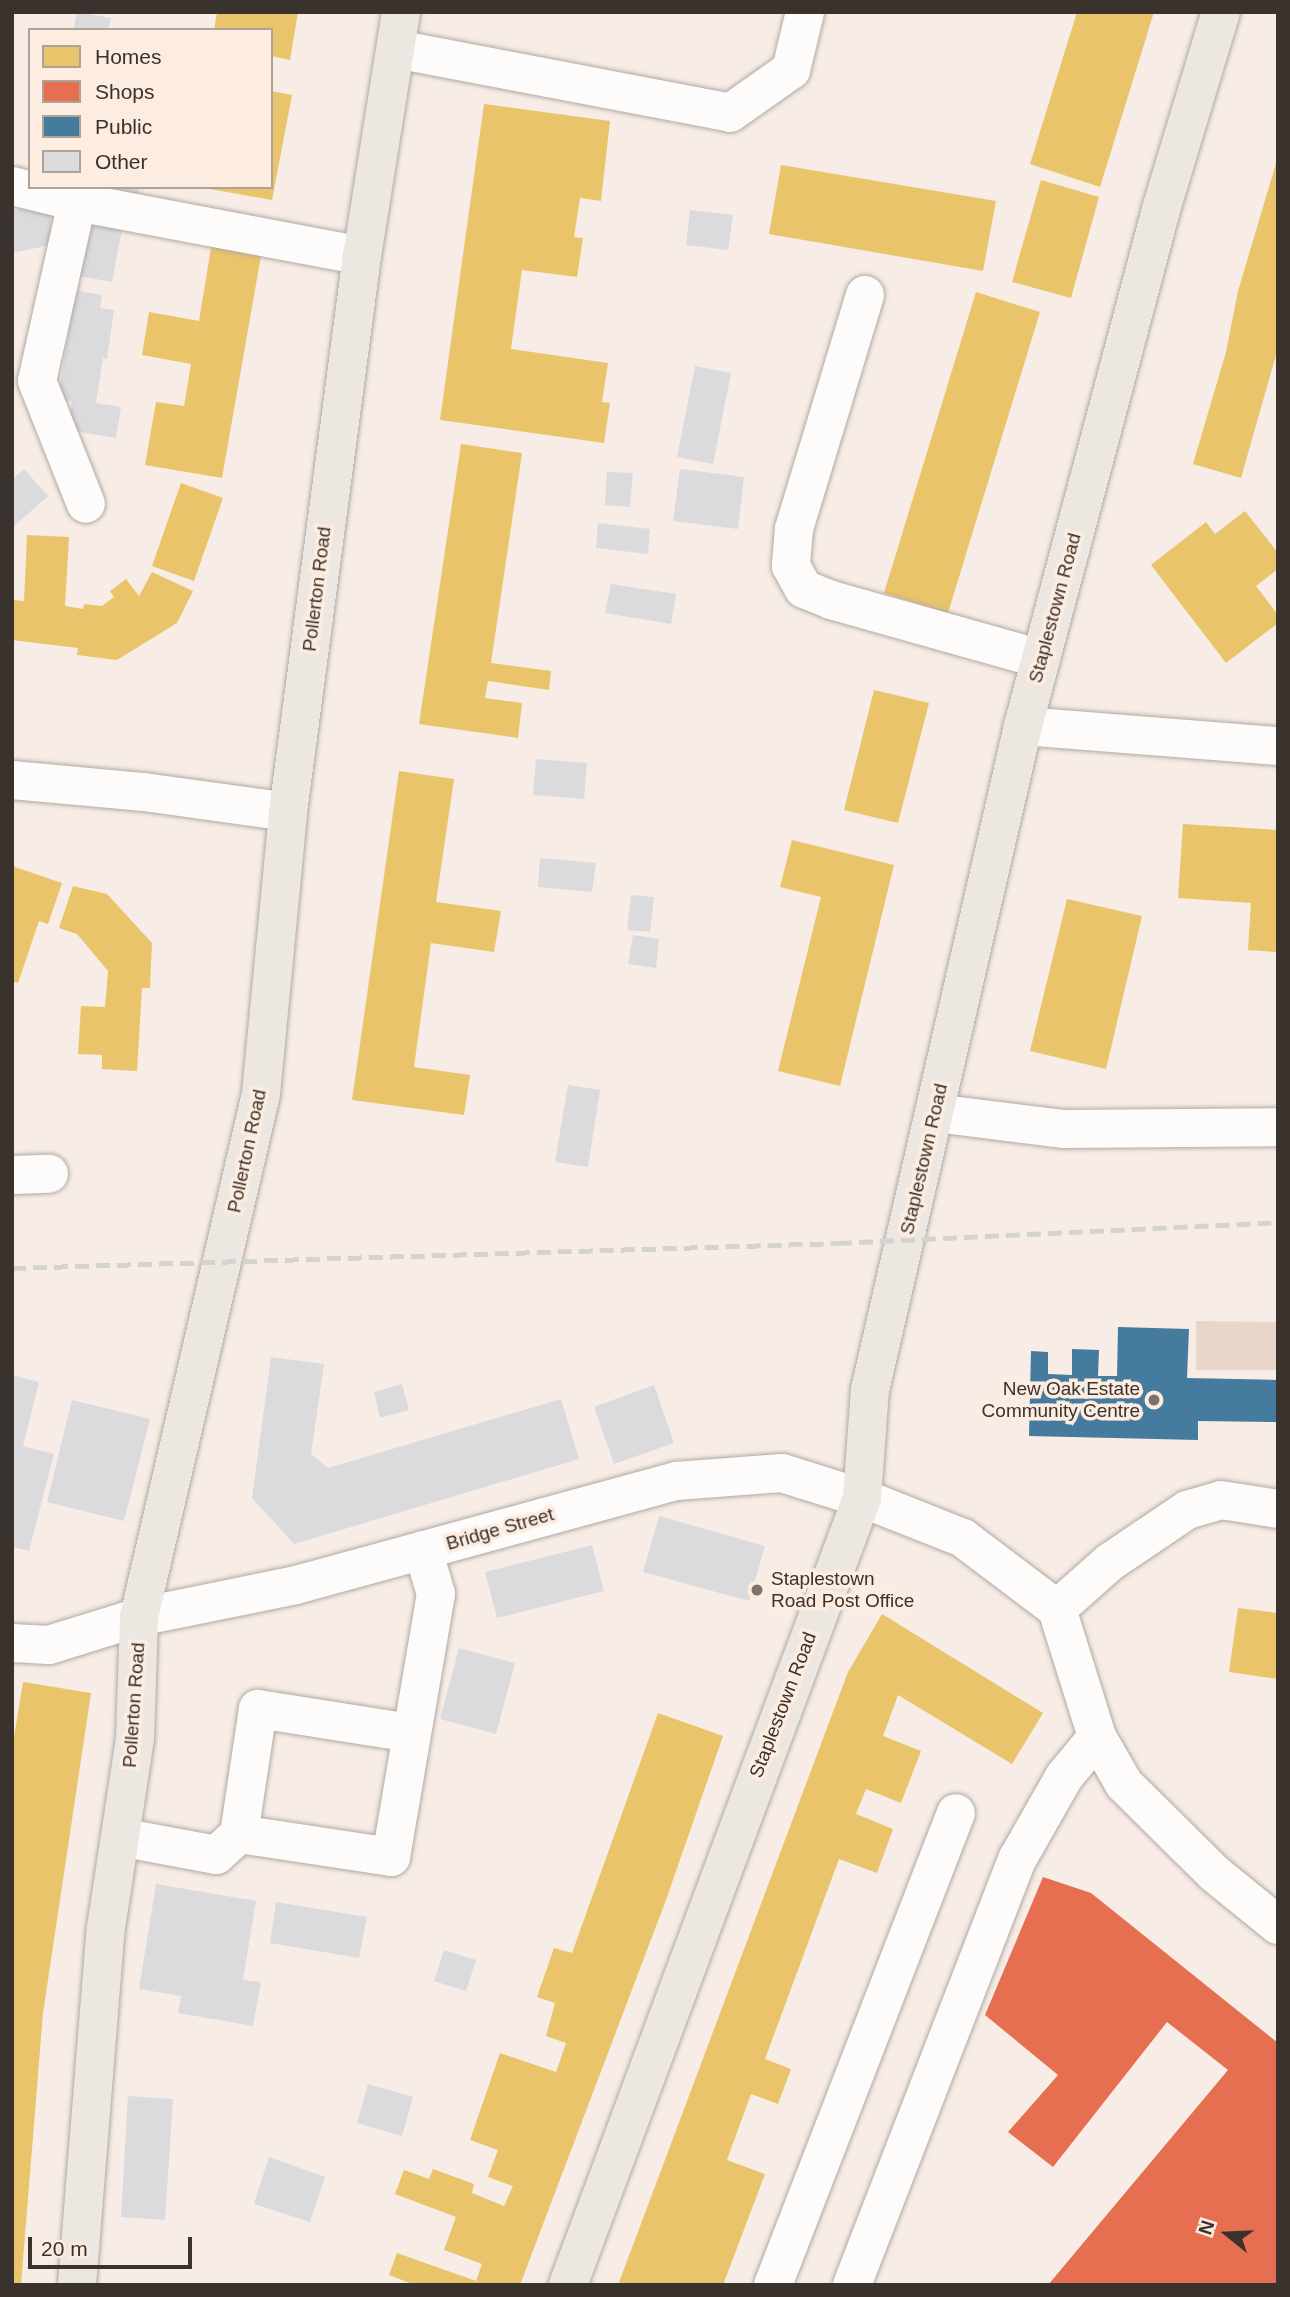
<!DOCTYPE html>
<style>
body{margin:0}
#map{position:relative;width:1290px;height:2297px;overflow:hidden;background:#f7ede6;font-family:Helvetica,sans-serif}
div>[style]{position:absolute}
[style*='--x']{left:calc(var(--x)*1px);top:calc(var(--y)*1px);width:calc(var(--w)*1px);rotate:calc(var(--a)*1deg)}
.green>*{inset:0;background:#e8d6ca}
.homes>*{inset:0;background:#e9c46a}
.shops>*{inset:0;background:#e76f51}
.public>*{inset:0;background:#457b9d}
.building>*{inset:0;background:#dbdadd}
.roads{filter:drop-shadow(0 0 2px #b1a9a3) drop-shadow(0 0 2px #b1a9a3)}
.minor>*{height:38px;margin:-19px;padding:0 19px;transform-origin:19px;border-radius:19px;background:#fefcfb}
.major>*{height:38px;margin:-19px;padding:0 19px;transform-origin:19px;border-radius:19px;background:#ede7e2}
.rail>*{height:5px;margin-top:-2.5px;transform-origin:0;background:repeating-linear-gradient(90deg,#d5d3d1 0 14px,transparent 0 21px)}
.dots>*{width:19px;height:19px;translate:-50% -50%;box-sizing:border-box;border:4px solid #fdece0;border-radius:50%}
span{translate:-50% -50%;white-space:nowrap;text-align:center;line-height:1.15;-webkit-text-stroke:7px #fdece0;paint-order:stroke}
.street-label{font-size:19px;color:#3a322c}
.poi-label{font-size:19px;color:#3a322c}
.right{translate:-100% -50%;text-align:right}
.left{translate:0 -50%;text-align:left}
.frame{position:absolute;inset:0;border:14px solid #3a322c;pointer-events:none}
.legend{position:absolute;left:28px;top:28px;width:245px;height:161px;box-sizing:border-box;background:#fdece0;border:2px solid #afa298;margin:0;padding:9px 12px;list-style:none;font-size:21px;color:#3a322c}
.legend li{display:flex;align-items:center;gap:14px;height:35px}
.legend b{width:35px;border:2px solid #afa298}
.north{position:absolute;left:1192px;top:2199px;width:70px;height:70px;-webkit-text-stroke:5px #fdece0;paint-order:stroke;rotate:288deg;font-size:19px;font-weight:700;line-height:28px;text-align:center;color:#3a322c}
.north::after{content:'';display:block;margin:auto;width:24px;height:32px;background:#3a322c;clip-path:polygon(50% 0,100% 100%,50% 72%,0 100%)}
.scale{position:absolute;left:28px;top:2237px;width:164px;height:32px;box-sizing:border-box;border:4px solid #3a322c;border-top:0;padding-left:9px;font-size:21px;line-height:24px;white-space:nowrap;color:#3a322c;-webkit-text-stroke:5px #fdece0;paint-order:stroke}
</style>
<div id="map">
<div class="green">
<div style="clip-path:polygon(1196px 1321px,1278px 1322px,1278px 1370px,1196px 1370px)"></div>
</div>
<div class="homes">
<div style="clip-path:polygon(217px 12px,298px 12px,290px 60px,271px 56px,271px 30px,214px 30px)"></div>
<div style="clip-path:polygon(1077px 12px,1154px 12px,1100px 187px,1030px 164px)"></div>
<div style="clip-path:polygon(271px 91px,292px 95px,272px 200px,210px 189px,271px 187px)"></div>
<div style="clip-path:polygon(484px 104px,610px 121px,601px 201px,580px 198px,574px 237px,583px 238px,577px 277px,522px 270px,511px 349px,608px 363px,602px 402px,610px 403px,604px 443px,440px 420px)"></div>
<div style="clip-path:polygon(1277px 160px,1278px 348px,1241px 478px,1193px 464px,1226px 352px,1238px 291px)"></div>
<div style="clip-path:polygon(781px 165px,996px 201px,983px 271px,769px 234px)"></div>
<div style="clip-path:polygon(1041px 180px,1099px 197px,1071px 298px,1012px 282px)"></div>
<div style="clip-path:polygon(212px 242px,262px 250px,222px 478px,145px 465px,156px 402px,184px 406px,191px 364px,142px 355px,149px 312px,199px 321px)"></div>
<div style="clip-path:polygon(976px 292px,1040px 312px,948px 613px,884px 593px)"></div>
<div style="clip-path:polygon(461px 444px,522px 453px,491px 663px,551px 671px,549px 690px,488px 681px,485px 698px,522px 703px,518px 738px,419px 724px)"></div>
<div style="clip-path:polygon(181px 483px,223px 498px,194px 581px,152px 566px)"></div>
<div style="clip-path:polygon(1245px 511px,1278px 553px,1278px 569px,1256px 586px,1278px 615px,1278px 623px,1226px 663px,1151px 565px,1206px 522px,1215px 534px)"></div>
<div style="clip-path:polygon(27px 535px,69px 537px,65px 606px,83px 609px,84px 604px,102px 606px,114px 597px,110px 591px,126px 579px,139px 596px,152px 572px,193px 591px,177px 623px,117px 660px,77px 655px,78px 648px,12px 640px,12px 600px,24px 601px)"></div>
<div style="clip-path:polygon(874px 690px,929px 703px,898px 823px,844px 810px)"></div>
<div style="clip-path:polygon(399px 771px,454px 779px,436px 902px,501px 911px,494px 952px,431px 943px,414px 1067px,470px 1075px,464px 1115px,352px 1100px)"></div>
<div style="clip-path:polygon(1183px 824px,1278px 830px,1276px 952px,1248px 950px,1251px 903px,1178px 898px)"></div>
<div style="clip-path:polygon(792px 840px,894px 865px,840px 1086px,778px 1071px,821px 897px,780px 887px)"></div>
<div style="clip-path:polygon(12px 866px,62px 883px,48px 924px,39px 921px,18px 983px,12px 981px)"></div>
<div style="clip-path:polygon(73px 886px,107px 894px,152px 943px,150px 988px,142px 988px,137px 1071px,102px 1069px,102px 1055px,78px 1054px,81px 1006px,105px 1007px,108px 971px,77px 934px,59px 928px)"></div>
<div style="clip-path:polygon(1067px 899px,1142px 916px,1106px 1069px,1030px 1051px)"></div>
<div style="clip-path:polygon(1238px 1608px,1278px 1613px,1278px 1679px,1229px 1672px)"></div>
<div style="clip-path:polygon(882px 1614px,1043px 1713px,1012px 1764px,898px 1695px,883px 1736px,921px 1751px,901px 1803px,866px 1789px,856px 1814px,893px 1829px,877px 1873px,839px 1859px,765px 2059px,791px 2069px,778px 2104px,751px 2094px,727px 2160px,765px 2174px,723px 2285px,618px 2285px,848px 1672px)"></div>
<div style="clip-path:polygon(23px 1682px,91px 1693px,43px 2013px,21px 2285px,12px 2285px,12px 1749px)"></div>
<div style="clip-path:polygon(658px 1713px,723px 1736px,666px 1900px,520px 2285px,415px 2285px,389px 2275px,397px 2253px,476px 2281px,482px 2264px,444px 2250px,456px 2217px,395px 2194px,404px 2170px,429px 2179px,433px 2169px,474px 2184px,472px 2193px,504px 2206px,513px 2186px,488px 2177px,498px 2150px,470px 2140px,500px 2053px,556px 2072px,566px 2043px,546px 2036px,555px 2003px,537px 1997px,554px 1948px,572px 1953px)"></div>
</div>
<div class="shops">
<div style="clip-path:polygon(1043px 1877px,1091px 1893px,1278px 2043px,1278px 2285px,1048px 2285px,1228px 2070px,1167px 2022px,1053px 2167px,1008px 2132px,1058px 2075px,985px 2015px)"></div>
</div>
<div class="public">
<div style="clip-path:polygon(1118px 1327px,1189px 1329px,1187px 1378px,1278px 1380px,1278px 1422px,1198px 1421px,1198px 1440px,1029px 1436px,1031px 1351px,1048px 1352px,1048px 1374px,1072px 1375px,1072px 1349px,1099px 1350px,1098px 1376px,1117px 1376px)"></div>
</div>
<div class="building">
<div style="clip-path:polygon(77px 12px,111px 18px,108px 30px,73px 30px)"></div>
<div style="clip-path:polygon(92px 187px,140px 187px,137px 198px)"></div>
<div style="clip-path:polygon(47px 204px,55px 244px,12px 253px,12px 211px)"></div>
<div style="clip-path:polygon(690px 210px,733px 215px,728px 250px,686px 245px)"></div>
<div style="clip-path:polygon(90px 218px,123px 224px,112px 282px,79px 276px)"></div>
<div style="clip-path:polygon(75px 290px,102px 295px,100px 308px,114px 310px,107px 359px,103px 358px,96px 403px,121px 407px,116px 438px,68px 430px,72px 401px,58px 399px)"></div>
<div style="clip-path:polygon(695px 366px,731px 373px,713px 464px,677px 457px)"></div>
<div style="clip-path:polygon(24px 469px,48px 496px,12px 528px,12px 480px)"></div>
<div style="clip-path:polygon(680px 469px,744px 477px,738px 529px,673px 521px)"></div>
<div style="clip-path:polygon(607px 472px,633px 473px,630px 507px,605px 505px)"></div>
<div style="clip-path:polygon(598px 523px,650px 529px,648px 554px,596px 548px)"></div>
<div style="clip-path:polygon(611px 584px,676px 594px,671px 624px,605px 613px)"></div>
<div style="clip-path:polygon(536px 759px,587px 763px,584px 799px,533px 795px)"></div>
<div style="clip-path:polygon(540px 858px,596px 863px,592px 892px,538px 887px)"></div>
<div style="clip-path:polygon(631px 895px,654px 897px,650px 932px,627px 930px)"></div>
<div style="clip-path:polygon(633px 935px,659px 939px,656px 968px,628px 964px)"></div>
<div style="clip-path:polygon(568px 1085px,600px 1090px,588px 1167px,555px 1162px)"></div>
<div style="clip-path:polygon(271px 1357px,324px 1364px,311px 1454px,328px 1468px,561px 1399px,579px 1459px,294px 1544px,252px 1498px)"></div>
<div style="clip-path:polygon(12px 1375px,39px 1382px,23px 1446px,54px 1454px,29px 1551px,12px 1547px)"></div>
<div style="clip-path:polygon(402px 1384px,409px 1410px,380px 1418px,374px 1392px)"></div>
<div style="clip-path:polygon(654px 1385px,674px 1443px,614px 1464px,594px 1407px)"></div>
<div style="clip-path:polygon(72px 1400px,150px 1419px,124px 1521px,47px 1502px)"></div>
<div style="clip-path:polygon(659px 1516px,765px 1546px,749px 1601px,643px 1572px)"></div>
<div style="clip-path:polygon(592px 1545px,604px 1591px,497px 1618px,485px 1572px)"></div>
<div style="clip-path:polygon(459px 1648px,515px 1663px,496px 1734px,440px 1719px)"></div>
<div style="clip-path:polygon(156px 1884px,256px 1901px,243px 1980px,261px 1982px,253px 2026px,178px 2013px,181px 1996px,139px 1989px)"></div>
<div style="clip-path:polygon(276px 1902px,367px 1917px,359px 1958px,270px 1943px)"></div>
<div style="clip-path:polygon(444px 1950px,476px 1960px,466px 1991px,434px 1981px)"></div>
<div style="clip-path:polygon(368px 2084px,413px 2097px,402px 2136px,357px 2123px)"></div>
<div style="clip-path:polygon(128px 2096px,173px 2099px,165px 2220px,121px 2217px)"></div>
<div style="clip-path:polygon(269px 2157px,325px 2177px,310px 2222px,254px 2204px)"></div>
</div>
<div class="roads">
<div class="minor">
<div style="--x:396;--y:49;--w:340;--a:10.8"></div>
<div style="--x:730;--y:113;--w:75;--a:-35.2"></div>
<div style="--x:791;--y:70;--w:60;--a:-76.4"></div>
<div style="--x:12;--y:186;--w:67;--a:13.8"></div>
<div style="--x:77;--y:202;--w:290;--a:10.7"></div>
<div style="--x:77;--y:202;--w:183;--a:102.6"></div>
<div style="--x:37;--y:381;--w:132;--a:68.3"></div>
<div style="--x:865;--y:295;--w:245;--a:106.9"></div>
<div style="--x:794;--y:529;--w:37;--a:95"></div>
<div style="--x:791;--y:566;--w:26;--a:61"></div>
<div style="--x:804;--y:589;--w:29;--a:22"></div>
<div style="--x:831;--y:600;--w:218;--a:15.7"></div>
<div style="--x:1023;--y:726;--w:256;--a:4.5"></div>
<div style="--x:12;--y:780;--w:133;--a:5.2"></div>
<div style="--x:144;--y:792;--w:145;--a:7.9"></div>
<div style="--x:935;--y:1113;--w:130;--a:7.1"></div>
<div style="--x:1064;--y:1129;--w:214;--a:-0.5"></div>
<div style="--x:12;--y:1175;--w:37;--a:-2"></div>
<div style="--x:1057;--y:1609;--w:71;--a:-41.6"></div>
<div style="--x:1110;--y:1562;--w:93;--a:-34"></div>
<div style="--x:1187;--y:1510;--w:35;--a:-16"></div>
<div style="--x:1221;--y:1500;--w:58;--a:9"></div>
<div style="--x:12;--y:1643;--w:37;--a:3"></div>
<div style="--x:49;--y:1645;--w:94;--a:-17.3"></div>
<div style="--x:139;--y:1617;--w:160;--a:-11.5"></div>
<div style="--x:296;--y:1585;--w:394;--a:-15.3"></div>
<div style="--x:676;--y:1481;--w:106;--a:-4.3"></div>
<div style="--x:782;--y:1473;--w:84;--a:17.4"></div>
<div style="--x:862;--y:1498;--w:109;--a:21.6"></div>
<div style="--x:963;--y:1538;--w:118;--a:37.1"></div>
<div style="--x:1057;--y:1609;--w:134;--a:72.6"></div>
<div style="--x:1097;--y:1737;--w:54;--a:60.1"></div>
<div style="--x:1124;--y:1784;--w:128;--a:44.7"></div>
<div style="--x:1215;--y:1874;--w:81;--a:39"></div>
<div style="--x:411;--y:1733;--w:155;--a:-171.1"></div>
<div style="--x:258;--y:1709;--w:126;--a:98.6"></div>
<div style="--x:239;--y:1834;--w:154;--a:8.6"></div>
<div style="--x:391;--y:1857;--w:267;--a:-80.3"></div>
<div style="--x:436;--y:1594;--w:46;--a:-106.5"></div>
<div style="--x:120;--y:1837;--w:98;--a:10.6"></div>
<div style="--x:216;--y:1855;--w:31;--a:-42"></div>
<div style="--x:773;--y:2285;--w:506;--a:-68.81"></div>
<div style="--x:852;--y:2285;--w:458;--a:-68.8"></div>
<div style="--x:1018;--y:1858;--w:93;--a:-60.4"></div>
<div style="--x:1064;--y:1777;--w:52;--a:-50.5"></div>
</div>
<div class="major">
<div style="--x:77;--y:2285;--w:358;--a:-85.4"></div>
<div style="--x:106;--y:1928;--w:191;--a:-81.3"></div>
<div style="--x:135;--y:1739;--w:122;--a:-88.1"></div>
<div style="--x:139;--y:1617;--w:537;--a:-76.87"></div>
<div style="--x:261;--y:1094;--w:283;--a:-84.5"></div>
<div style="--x:288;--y:812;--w:561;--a:-82.42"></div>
<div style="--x:362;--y:256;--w:247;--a:-80.9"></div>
<div style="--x:568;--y:2285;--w:840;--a:-69.52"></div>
<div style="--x:862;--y:1498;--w:108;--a:-85.8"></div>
<div style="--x:870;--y:1390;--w:681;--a:-77.02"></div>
<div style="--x:1023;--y:726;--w:538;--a:-75.03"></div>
<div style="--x:1162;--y:206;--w:203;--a:-73.1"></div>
</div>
</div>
<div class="rail">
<div style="--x:12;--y:1268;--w:826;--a:-1.73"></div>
<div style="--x:838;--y:1243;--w:441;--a:-2.7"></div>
</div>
<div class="dots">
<div style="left:1154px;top:1400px;background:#7c736d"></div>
<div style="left:757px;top:1590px;background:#7c736d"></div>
</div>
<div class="street-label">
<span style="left:317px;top:589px;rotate:-83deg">Pollerton Road</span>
<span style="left:1055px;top:608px;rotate:-75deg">Staplestown Road</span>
<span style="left:247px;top:1151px;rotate:-78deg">Pollerton Road</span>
<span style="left:924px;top:1159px;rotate:-77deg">Staplestown Road</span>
<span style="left:500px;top:1529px;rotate:-16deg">Bridge Street</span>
<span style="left:134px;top:1705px;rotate:-86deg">Pollerton Road</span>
<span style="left:783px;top:1705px;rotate:-69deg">Staplestown Road</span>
</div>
<div class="poi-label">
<span class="right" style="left:1140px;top:1400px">New Oak Estate<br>Community Centre</span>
<span class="left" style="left:771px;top:1590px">Staplestown<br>Road Post Office</span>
</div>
<div class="frame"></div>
<ul class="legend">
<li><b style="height:19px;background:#e9c46a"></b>Homes</li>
<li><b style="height:19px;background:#e76f51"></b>Shops</li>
<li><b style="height:19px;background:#457b9d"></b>Public</li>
<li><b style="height:19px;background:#dbdadd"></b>Other</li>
</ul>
<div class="north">N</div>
<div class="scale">20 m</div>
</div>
